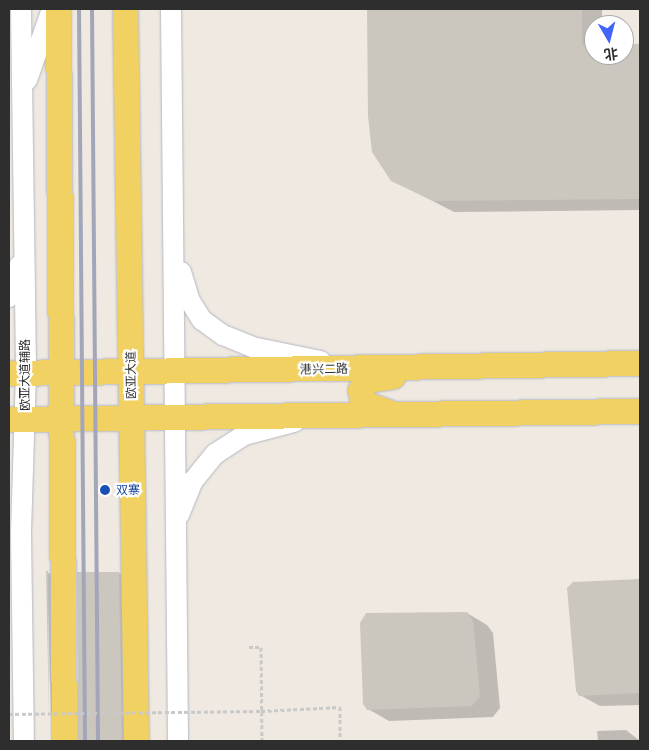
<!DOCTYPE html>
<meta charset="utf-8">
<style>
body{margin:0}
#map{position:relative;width:649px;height:750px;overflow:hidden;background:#efe9e1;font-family:Montserrat,"Noto Sans SC",sans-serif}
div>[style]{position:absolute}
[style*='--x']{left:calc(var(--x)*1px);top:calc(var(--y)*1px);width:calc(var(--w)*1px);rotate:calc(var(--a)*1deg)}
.shadow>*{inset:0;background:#0003}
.building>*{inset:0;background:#cbc7bf}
.path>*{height:3px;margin-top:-1.5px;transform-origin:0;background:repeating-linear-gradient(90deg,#c9c9c9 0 4px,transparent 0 6.5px)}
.roads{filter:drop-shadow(0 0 1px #b4b7c1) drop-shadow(0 0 1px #b4b7c1)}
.minor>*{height:20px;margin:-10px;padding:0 10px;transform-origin:10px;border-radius:10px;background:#fff}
.major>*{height:25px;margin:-12.5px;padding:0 12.5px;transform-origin:12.5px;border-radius:12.5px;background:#f2d163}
.rail>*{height:4px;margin:-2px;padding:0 2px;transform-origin:2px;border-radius:2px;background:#a3a6b8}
.path-bridge>*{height:3px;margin-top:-1.5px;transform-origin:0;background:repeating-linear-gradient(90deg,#c9c9c9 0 4px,transparent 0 6.5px)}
.dots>*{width:14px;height:14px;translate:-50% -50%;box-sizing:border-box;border:2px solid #fff;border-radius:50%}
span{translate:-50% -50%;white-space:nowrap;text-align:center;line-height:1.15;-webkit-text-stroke:4.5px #fff;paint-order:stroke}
.street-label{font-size:12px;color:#2e2e2e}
.transit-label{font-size:12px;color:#164399}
.left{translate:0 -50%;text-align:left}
.frame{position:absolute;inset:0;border:10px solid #2e2e2e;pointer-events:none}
.north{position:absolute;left:584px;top:15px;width:50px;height:50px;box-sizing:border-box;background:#fff;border:1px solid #ababab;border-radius:50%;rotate:172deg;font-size:14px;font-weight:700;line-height:20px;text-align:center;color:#2e2e2e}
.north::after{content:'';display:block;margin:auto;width:18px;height:22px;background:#4264fb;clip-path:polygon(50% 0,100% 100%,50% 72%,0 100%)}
</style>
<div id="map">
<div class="shadow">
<div style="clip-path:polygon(368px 9px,602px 9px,602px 25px,594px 25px,594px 55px,624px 55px,624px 45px,640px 45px,640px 210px,454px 212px,392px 180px,369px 116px)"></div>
<div style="clip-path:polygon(47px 572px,68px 584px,69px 726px,51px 715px)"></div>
<div style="clip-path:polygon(78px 573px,119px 573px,139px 585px,141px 741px,80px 741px)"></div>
<div style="clip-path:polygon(640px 581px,640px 705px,600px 706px,580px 695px,573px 583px)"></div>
<div style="clip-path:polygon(467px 613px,487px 625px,493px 633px,500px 708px,493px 717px,389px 721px,368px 709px)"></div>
<div style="clip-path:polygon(626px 730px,640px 741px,598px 741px,597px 731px)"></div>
</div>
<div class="building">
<div style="clip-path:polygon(367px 9px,582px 9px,582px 45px,594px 44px,594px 55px,624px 55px,624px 44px,640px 44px,640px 199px,433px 201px,391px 181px,372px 152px,368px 116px)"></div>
<div style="clip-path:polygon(46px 571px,48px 571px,49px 716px,49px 714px)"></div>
<div style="clip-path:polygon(77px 572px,119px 572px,122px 741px,78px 741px)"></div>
<div style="clip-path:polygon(640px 579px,640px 693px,579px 696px,576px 691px,567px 588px,573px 582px)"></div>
<div style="clip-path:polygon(467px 612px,473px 621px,480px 696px,472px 706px,367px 710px,363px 704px,360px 623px,366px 613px)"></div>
</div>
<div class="path">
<div style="--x:249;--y:647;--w:12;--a:0"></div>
<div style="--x:261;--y:647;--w:94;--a:89.4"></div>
<div style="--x:261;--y:711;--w:79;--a:-2.9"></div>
<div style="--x:340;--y:707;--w:34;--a:90"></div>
</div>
<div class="roads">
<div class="minor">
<div style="--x:21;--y:9;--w:364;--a:89.2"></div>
<div style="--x:26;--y:373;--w:161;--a:91.8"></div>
<div style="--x:21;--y:534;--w:207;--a:89.2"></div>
<div style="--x:171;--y:9;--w:732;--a:89.45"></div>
<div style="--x:27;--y:80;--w:75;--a:-70.6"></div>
<div style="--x:181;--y:272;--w:30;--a:73"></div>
<div style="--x:190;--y:301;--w:22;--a:58"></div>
<div style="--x:202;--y:320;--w:26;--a:36"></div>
<div style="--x:223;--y:335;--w:31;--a:22"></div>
<div style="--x:252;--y:347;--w:70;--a:11.5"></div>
<div style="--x:9;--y:297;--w:33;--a:-72"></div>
<div style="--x:179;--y:515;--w:37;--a:-68"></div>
<div style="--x:193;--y:481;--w:35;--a:-51"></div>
<div style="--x:215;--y:454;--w:35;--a:-33"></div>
<div style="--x:244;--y:435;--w:52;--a:-14.6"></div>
</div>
<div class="major">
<div style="--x:58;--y:9;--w:732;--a:89.53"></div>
<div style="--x:125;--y:9;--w:732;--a:89.14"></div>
<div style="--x:9;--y:373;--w:631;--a:-0.91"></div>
<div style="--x:389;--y:412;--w:28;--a:-161"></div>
<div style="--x:363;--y:403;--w:13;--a:-103"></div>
<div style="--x:360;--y:390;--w:13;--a:-51"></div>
<div style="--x:368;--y:380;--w:25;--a:-9"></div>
<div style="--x:9;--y:419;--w:631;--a:-0.73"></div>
</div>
</div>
<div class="rail">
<div style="--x:79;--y:9;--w:732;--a:89.53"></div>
<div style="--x:92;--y:9;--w:732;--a:89.53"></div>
</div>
<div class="path-bridge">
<div style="--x:9;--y:714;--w:252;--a:-0.7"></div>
</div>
<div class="dots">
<div style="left:105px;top:490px;background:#1a4fb4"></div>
</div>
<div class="street-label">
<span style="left:324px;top:369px;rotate:-1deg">港兴二路</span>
<span style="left:25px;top:375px;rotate:-90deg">欧亚大道辅路</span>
<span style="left:131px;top:375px;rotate:-91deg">欧亚大道</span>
</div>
<div class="transit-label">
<span class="left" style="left:116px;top:490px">双寨</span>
</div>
<div class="frame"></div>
<div class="north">北</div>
</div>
